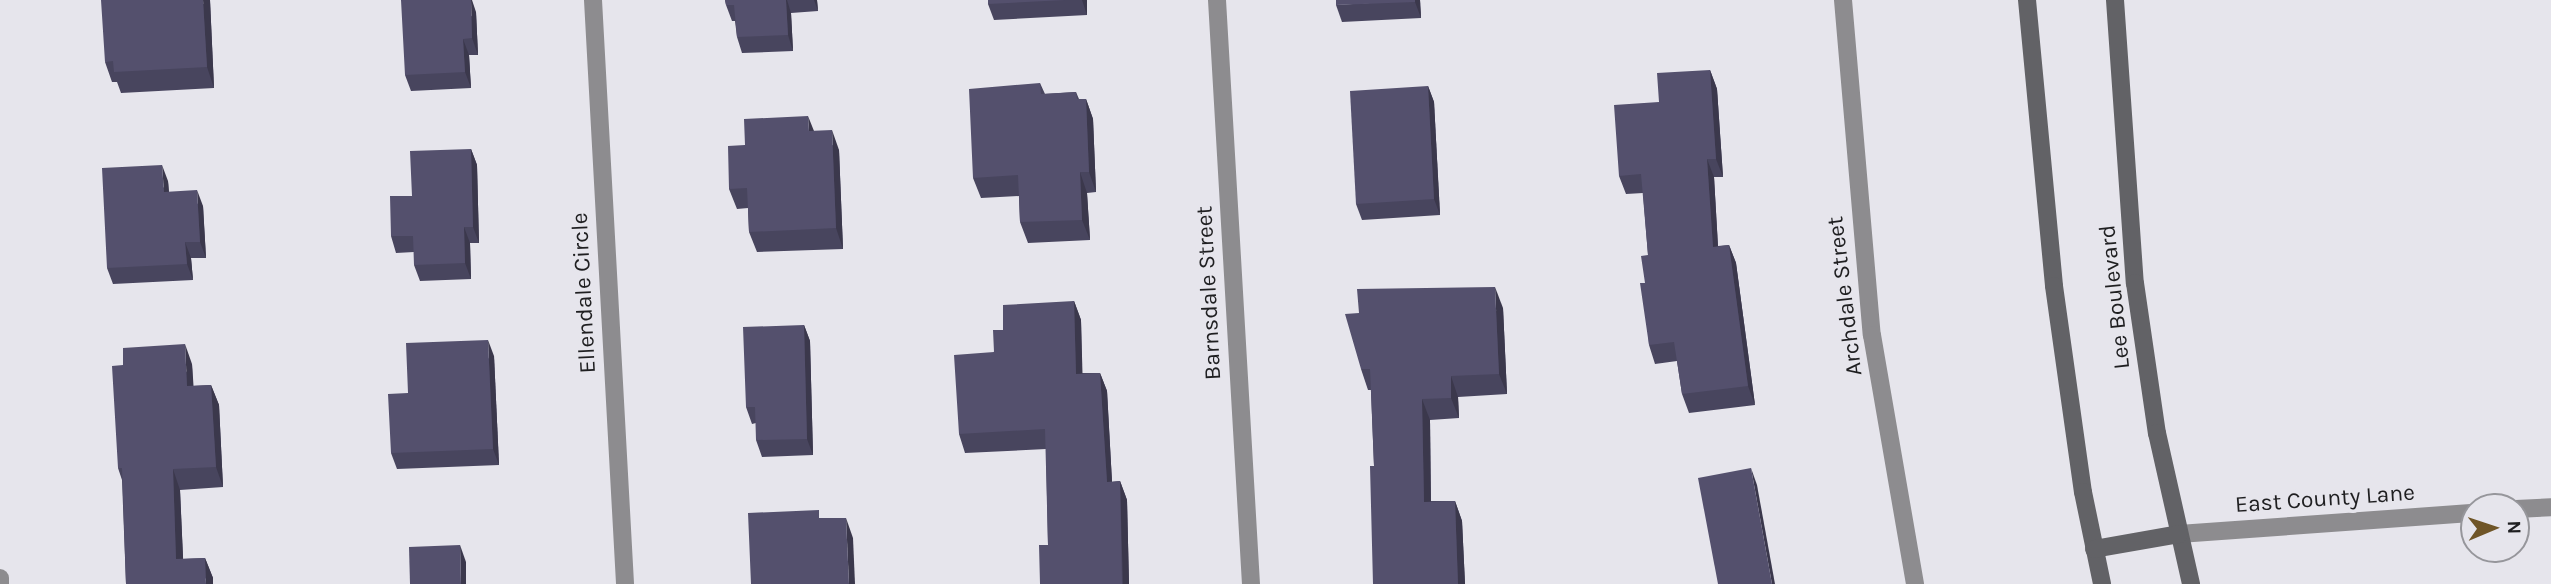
<!DOCTYPE html>
<style>
body{margin:0}
#map{position:relative;width:2551px;height:584px;overflow:hidden;background:#e6e5ec;font-family:Karla,sans-serif}
div>[style]{position:absolute}
[style*='--x']{left:calc(var(--x)*1px);top:calc(var(--y)*1px);width:calc(var(--w)*1px);rotate:calc(var(--a)*1deg)}
.minor>*{height:18px;margin:-9px;padding:0 9px;transform-origin:9px;border-radius:9px;background:#8d8c8f}
.secondary>*{height:18px;margin:-9px;padding:0 9px;transform-origin:9px;border-radius:9px;background:#626266}
.wall>*{inset:0;background:#48455e}
.shaded-wall>*{inset:0;background:#3b384c}
.building>*{inset:0;background:#54506d}
span{translate:-50% -50%;white-space:nowrap;text-align:center;line-height:1.15;-webkit-text-stroke:7px #e6e5ec;paint-order:stroke}
.street-label{font-size:23px;color:#1f1f21}
.north{position:absolute;left:2460px;top:493px;width:70px;height:70px;box-sizing:border-box;background:#e6e5ec;border:2px solid #96969b;border-radius:50%;rotate:88deg;font-size:19px;font-weight:700;line-height:28px;text-align:center;color:#1f1f21}
.north::after{content:'';display:block;margin:auto;width:24px;height:32px;background:#6f5527;clip-path:polygon(50% 0,100% 100%,50% 72%,0 100%)}
</style>
<div id="map">
<div class="minor">
<div style="--x:593;--y:0;--w:585;--a:86.86"></div>
<div style="--x:1217;--y:0;--w:585;--a:86.67"></div>
<div style="--x:1843;--y:0;--w:336;--a:85.1"></div>
<div style="--x:1872;--y:335;--w:253;--a:80.2"></div>
<div style="--x:2516;--y:509;--w:35;--a:-3"></div>
<div style="--x:2179;--y:534;--w:296;--a:-4.1"></div>
<div style="--x:0;--y:578;--w:6;--a:90"></div>
</div>
<div class="secondary">
<div style="--x:2027;--y:0;--w:287;--a:84.6"></div>
<div style="--x:2054;--y:286;--w:208;--a:82"></div>
<div style="--x:2083;--y:492;--w:94;--a:78.3"></div>
<div style="--x:2115;--y:0;--w:284;--a:86"></div>
<div style="--x:2135;--y:283;--w:152;--a:81.7"></div>
<div style="--x:2157;--y:433;--w:155;--a:77.3"></div>
<div style="--x:2094;--y:549;--w:86;--a:-10"></div>
</div>
<div class="wall">
<div style="clip-path:polygon(210px 0,214px 88px,121px 93px,117px 82px,112px 82px,105px 62px)"></div>
<div style="clip-path:polygon(725px 0,817px 0,818px 11px,791px 13px,793px 51px,742px 53px,737px 37px,735px 21px,732px 21px,726px 5px)"></div>
<div style="clip-path:polygon(988px 0,1087px 0,1087px 15px,994px 20px,988px 4px)"></div>
<div style="clip-path:polygon(1420px 0,1421px 18px,1342px 22px,1336px 5px)"></div>
<div style="clip-path:polygon(476px 12px,478px 55px,469px 55px,471px 88px,411px 91px,405px 75px)"></div>
<div style="clip-path:polygon(1710px 70px,1717px 89px,1723px 177px,1714px 177px,1718px 246px,1729px 245px,1736px 263px,1755px 405px,1689px 413px,1682px 394px,1677px 361px,1655px 364px,1649px 345px,1645px 283px,1648px 255px,1643px 193px,1626px 194px,1619px 176px)"></div>
<div style="clip-path:polygon(1040px 83px,1045px 94px,1076px 92px,1079px 99px,1086px 99px,1093px 119px,1096px 192px,1087px 193px,1090px 240px,1028px 243px,1020px 222px,1019px 196px,981px 198px,973px 178px)"></div>
<div style="clip-path:polygon(1428px 86px,1434px 102px,1440px 215px,1362px 220px,1356px 204px)"></div>
<div style="clip-path:polygon(814px 131px,839px 150px,843px 249px,757px 252px,749px 232px,748px 208px,737px 209px,729px 189px,745px 145px)"></div>
<div style="clip-path:polygon(471px 149px,477px 165px,479px 243px,470px 243px,471px 279px,420px 281px,414px 265px,414px 252px,396px 253px,391px 236px,412px 196px)"></div>
<div style="clip-path:polygon(168px 181px,169px 192px,203px 206px,206px 258px,191px 258px,193px 280px,113px 284px,107px 268px)"></div>
<div style="clip-path:polygon(1074px 301px,1081px 320px,1082px 373px,1100px 373px,1107px 391px,1112px 482px,1120px 481px,1127px 500px,1129px 584px,1040px 584px,1048px 545px,1046px 449px,965px 453px,959px 434px,1003px 330px)"></div>
<div style="clip-path:polygon(1503px 308px,1507px 394px,1458px 397px,1459px 418px,1430px 420px,1431px 501px,1455px 501px,1462px 521px,1465px 584px,1373px 584px,1374px 466px,1371px 390px,1368px 390px,1361px 369px)"></div>
<div style="clip-path:polygon(804px 325px,810px 341px,813px 455px,762px 457px,756px 440px,756px 423px,752px 424px,746px 407px)"></div>
<div style="clip-path:polygon(494px 356px,499px 465px,397px 469px,391px 453px,408px 393px)"></div>
<div style="clip-path:polygon(192px 364px,193px 386px,211px 385px,219px 405px,223px 487px,180px 490px,183px 559px,205px 558px,213px 578px,126px 584px,122px 480px,118px 468px)"></div>
</div>
<div class="shaded-wall">
<div style="clip-path:polygon(203px 0,210px 0,214px 88px,207px 67px)"></div>
<div style="clip-path:polygon(471px 0,472px 0,476px 12px,478px 55px,472px 38px)"></div>
<div style="clip-path:polygon(786px 0,787px 0,791px 13px,793px 51px,788px 35px)"></div>
<div style="clip-path:polygon(814px 0,817px 0,818px 11px)"></div>
<div style="clip-path:polygon(1082px 0,1087px 0,1087px 15px)"></div>
<div style="clip-path:polygon(1415px 0,1420px 0,1421px 18px,1415px 2px)"></div>
<div style="clip-path:polygon(463px 39px,469px 55px,471px 88px,465px 72px)"></div>
<div style="clip-path:polygon(1710px 70px,1717px 89px,1723px 177px,1716px 159px)"></div>
<div style="clip-path:polygon(1428px 86px,1434px 102px,1440px 215px,1434px 199px)"></div>
<div style="clip-path:polygon(1086px 99px,1093px 119px,1096px 192px,1089px 172px)"></div>
<div style="clip-path:polygon(808px 116px,816px 136px,809px 131px)"></div>
<div style="clip-path:polygon(832px 130px,839px 150px,843px 249px,836px 228px)"></div>
<div style="clip-path:polygon(471px 149px,477px 165px,479px 243px,473px 227px)"></div>
<div style="clip-path:polygon(1707px 159px,1714px 177px,1719px 265px,1713px 247px)"></div>
<div style="clip-path:polygon(162px 165px,168px 181px,170px 208px,164px 192px)"></div>
<div style="clip-path:polygon(1080px 172px,1087px 193px,1090px 240px,1082px 220px)"></div>
<div style="clip-path:polygon(197px 190px,203px 206px,206px 258px,200px 242px)"></div>
<div style="clip-path:polygon(464px 227px,470px 243px,471px 279px,465px 263px)"></div>
<div style="clip-path:polygon(185px 242px,191px 258px,193px 280px,187px 264px)"></div>
<div style="clip-path:polygon(1729px 245px,1736px 263px,1755px 405px,1748px 386px)"></div>
<div style="clip-path:polygon(1495px 287px,1503px 308px,1507px 394px,1499px 374px)"></div>
<div style="clip-path:polygon(1074px 301px,1081px 320px,1083px 392px,1076px 374px)"></div>
<div style="clip-path:polygon(804px 325px,810px 341px,813px 455px,807px 439px)"></div>
<div style="clip-path:polygon(488px 340px,494px 356px,499px 465px,493px 449px)"></div>
<div style="clip-path:polygon(185px 344px,192px 364px,195px 407px,187px 386px)"></div>
<div style="clip-path:polygon(1100px 373px,1107px 391px,1113px 500px,1107px 482px)"></div>
<div style="clip-path:polygon(1451px 376px,1458px 397px,1459px 418px,1451px 398px)"></div>
<div style="clip-path:polygon(211px 385px,219px 405px,223px 487px,216px 467px)"></div>
<div style="clip-path:polygon(1422px 399px,1430px 420px,1431px 522px,1424px 502px)"></div>
<div style="clip-path:polygon(1751px 468px,1757px 485px,1775px 584px,1772px 584px)"></div>
<div style="clip-path:polygon(173px 469px,180px 490px,184px 579px,176px 559px)"></div>
<div style="clip-path:polygon(1120px 481px,1127px 500px,1129px 584px,1123px 584px)"></div>
<div style="clip-path:polygon(1455px 501px,1462px 521px,1465px 584px,1458px 584px)"></div>
<div style="clip-path:polygon(846px 518px,853px 538px,855px 584px,849px 584px)"></div>
<div style="clip-path:polygon(460px 545px,466px 562px,466px 584px,461px 584px)"></div>
<div style="clip-path:polygon(205px 558px,213px 578px,213px 584px,206px 584px)"></div>
</div>
<div class="building">
<div style="clip-path:polygon(101px 0,203px 0,207px 67px,114px 72px,113px 61px,105px 62px)"></div>
<div style="clip-path:polygon(401px 0,471px 0,472px 38px,463px 39px,465px 72px,405px 75px)"></div>
<div style="clip-path:polygon(725px 0,786px 0,788px 35px,737px 37px,734px 5px,726px 5px)"></div>
<div style="clip-path:polygon(988px 0,1065px 0,988px 4px)"></div>
<div style="clip-path:polygon(1336px 0,1415px 0,1415px 2px,1336px 5px)"></div>
<div style="clip-path:polygon(1710px 70px,1716px 159px,1707px 159px,1713px 247px,1729px 245px,1748px 386px,1682px 394px,1674px 342px,1649px 345px,1640px 283px,1645px 283px,1641px 256px,1648px 255px,1641px 174px,1619px 176px,1614px 105px,1659px 102px,1657px 73px)"></div>
<div style="clip-path:polygon(1040px 83px,1041px 94px,1076px 92px,1077px 99px,1086px 99px,1089px 172px,1080px 172px,1082px 220px,1020px 222px,1018px 175px,973px 178px,969px 89px)"></div>
<div style="clip-path:polygon(1428px 86px,1434px 199px,1356px 204px,1350px 91px)"></div>
<div style="clip-path:polygon(808px 116px,809px 131px,832px 130px,836px 228px,749px 232px,747px 188px,729px 189px,728px 146px,745px 145px,744px 119px)"></div>
<div style="clip-path:polygon(471px 149px,473px 227px,464px 227px,465px 263px,414px 265px,413px 236px,391px 236px,390px 196px,412px 196px,410px 151px)"></div>
<div style="clip-path:polygon(162px 165px,164px 192px,197px 190px,200px 242px,185px 242px,187px 264px,107px 268px,102px 168px)"></div>
<div style="clip-path:polygon(1495px 287px,1499px 374px,1451px 376px,1451px 398px,1422px 399px,1424px 502px,1455px 501px,1458px 584px,1373px 584px,1370px 466px,1374px 466px,1370px 369px,1361px 369px,1345px 314px,1359px 313px,1357px 289px)"></div>
<div style="clip-path:polygon(1074px 301px,1076px 374px,1100px 373px,1107px 482px,1120px 481px,1122px 584px,1040px 584px,1039px 545px,1048px 545px,1045px 429px,959px 434px,954px 355px,994px 352px,993px 330px,1003px 330px,1003px 305px)"></div>
<div style="clip-path:polygon(804px 325px,807px 439px,756px 440px,755px 407px,746px 407px,743px 327px)"></div>
<div style="clip-path:polygon(488px 340px,493px 449px,391px 453px,388px 394px,408px 393px,406px 343px)"></div>
<div style="clip-path:polygon(185px 344px,187px 386px,211px 385px,216px 467px,173px 469px,176px 559px,205px 558px,206px 584px,126px 584px,122px 468px,118px 468px,112px 366px,123px 365px,123px 348px)"></div>
<div style="clip-path:polygon(1751px 468px,1772px 584px,1718px 584px,1698px 478px)"></div>
<div style="clip-path:polygon(819px 510px,819px 518px,846px 518px,849px 584px,751px 584px,748px 513px)"></div>
<div style="clip-path:polygon(460px 545px,461px 584px,410px 584px,409px 547px)"></div>
</div>
<div class="street-label">
<span style="left:584px;top:293px;rotate:-93deg">Ellendale Circle</span>
<span style="left:1209px;top:293px;rotate:-93deg">Barnsdale Street</span>
<span style="left:1845px;top:296px;rotate:-97deg">Archdale Street</span>
<span style="left:2115px;top:297px;rotate:-96deg">Lee Boulevard</span>
<span style="left:2325px;top:499px;rotate:-4deg">East County Lane</span>
</div>
<div class="north">N</div>
</div>
